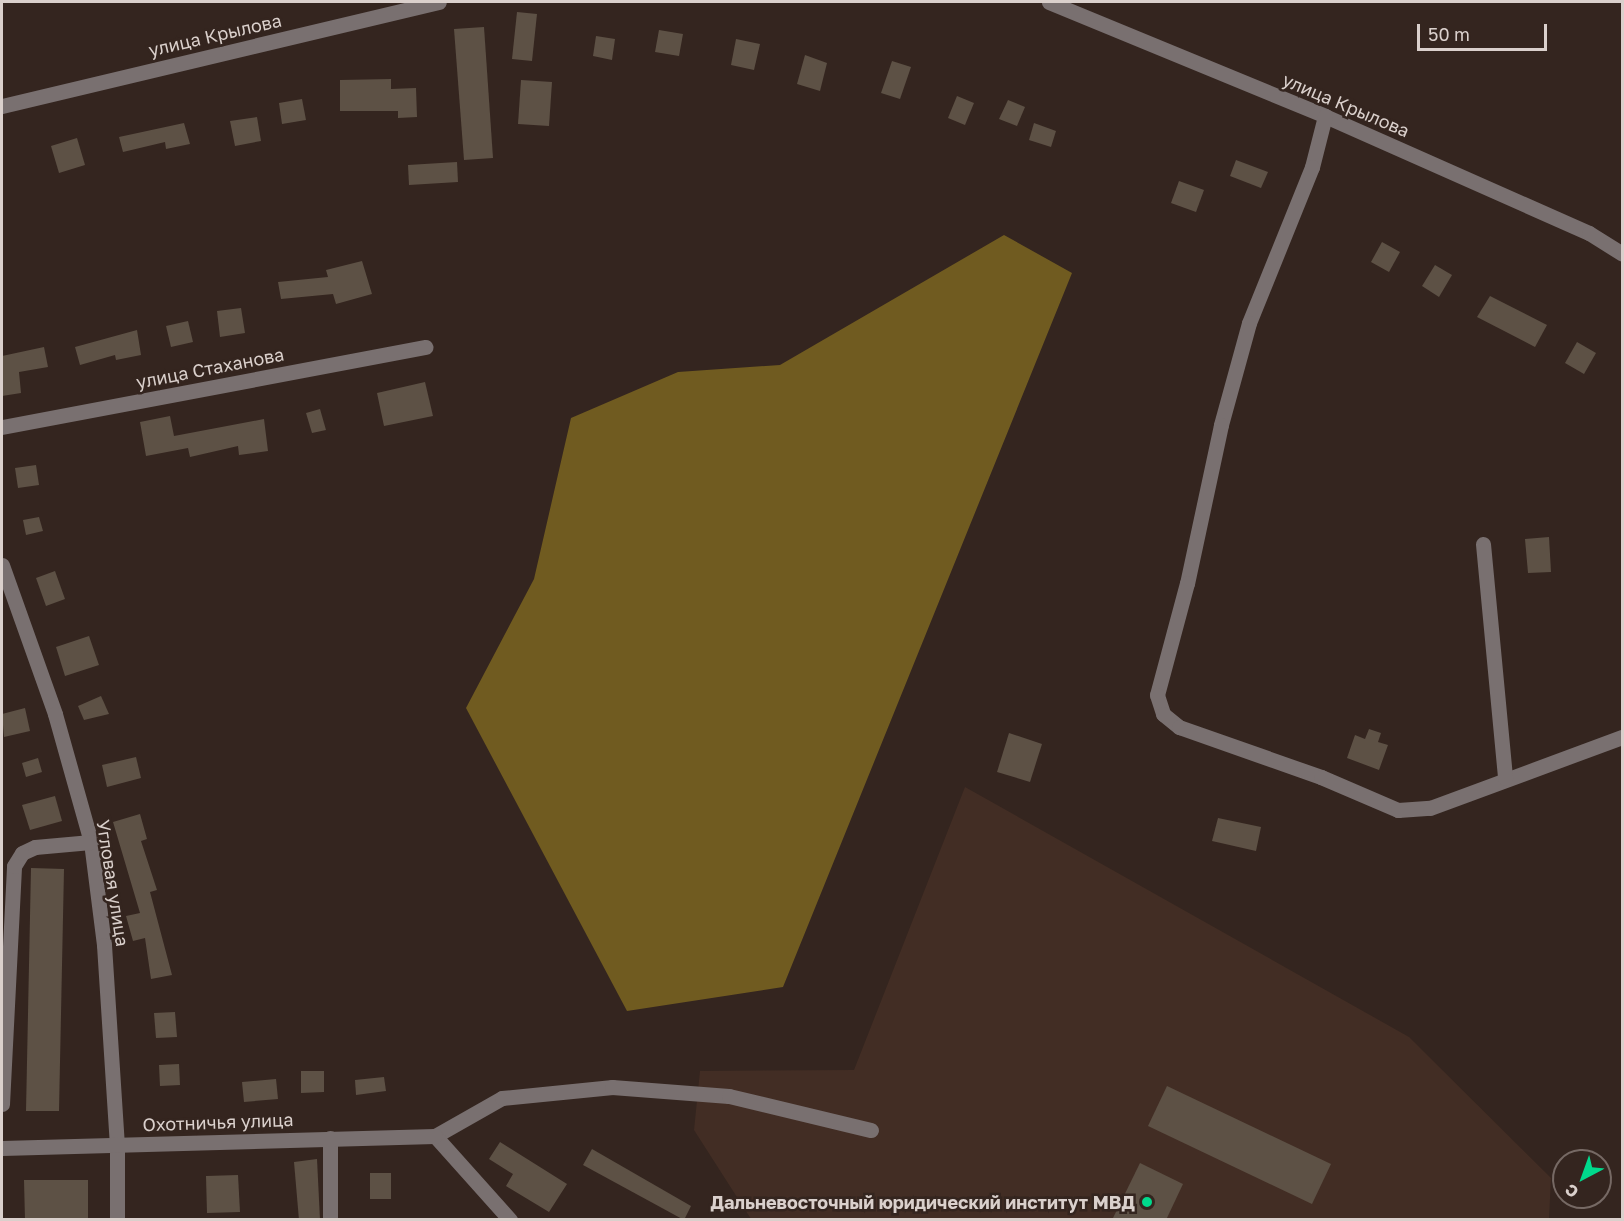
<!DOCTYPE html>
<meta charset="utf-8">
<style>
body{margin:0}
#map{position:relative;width:1624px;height:1221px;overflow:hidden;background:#34251f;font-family:"Golos Text",sans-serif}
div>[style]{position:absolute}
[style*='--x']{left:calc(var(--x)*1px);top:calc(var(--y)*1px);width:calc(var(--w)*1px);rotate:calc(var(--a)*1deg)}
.built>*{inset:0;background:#422d24}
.forest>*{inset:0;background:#705b20}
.building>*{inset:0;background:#5d5145}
.minor>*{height:15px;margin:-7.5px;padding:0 7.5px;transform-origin:7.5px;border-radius:7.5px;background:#797070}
.dots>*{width:16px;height:16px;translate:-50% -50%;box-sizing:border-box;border:3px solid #34251f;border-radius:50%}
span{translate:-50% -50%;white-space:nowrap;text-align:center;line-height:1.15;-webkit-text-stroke:5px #34251f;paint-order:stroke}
.street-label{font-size:18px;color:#dad0cc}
.poi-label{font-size:18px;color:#dad0cc;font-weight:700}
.right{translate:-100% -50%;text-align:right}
.frame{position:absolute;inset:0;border:3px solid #dad0cc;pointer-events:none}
.north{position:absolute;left:1552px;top:1149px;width:60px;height:60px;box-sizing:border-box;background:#34251f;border:2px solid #766964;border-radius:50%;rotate:221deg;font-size:16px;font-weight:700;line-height:24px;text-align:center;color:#dad0cc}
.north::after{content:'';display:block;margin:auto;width:21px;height:27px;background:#00d98c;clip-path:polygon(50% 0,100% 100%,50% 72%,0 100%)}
.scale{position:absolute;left:1417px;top:24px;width:130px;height:27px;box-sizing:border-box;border:3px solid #dad0cc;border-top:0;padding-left:8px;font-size:18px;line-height:21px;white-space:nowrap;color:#dad0cc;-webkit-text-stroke:4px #34251f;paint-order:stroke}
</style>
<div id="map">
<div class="built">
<div style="clip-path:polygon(965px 787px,1409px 1037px,1551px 1178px,1549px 1219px,751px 1219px,694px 1130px,700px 1071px,854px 1070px)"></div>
</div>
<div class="forest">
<div style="clip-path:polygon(1004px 235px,1072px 273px,783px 987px,627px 1011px,466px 708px,534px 579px,571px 418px,678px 372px,780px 365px)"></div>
</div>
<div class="building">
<div style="clip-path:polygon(517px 12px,537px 14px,532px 61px,512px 59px)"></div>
<div style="clip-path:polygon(484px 27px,493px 158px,464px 160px,454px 29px)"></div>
<div style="clip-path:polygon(659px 30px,683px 34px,679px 56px,655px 52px)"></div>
<div style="clip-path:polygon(596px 36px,615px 39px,612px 60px,593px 56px)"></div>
<div style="clip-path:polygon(736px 39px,760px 44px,754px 70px,731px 65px)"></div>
<div style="clip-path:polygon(805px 55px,827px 63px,820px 91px,797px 84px)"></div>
<div style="clip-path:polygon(892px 61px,911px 67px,900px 99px,881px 93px)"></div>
<div style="clip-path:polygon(391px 79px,391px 89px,416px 88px,417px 117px,398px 118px,398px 111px,340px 111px,340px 80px)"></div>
<div style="clip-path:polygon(521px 80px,552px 82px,549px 126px,518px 124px)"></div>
<div style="clip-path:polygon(957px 96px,974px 103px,965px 125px,948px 118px)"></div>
<div style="clip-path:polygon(302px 99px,306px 120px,282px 124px,279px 103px)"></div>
<div style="clip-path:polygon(1008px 100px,1025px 107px,1017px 126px,999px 119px)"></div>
<div style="clip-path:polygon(257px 117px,261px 141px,235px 146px,230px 121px)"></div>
<div style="clip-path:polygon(184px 123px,190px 144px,166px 149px,165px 142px,123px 152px,119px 137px)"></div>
<div style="clip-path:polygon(1034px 123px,1056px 131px,1051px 147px,1029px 140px)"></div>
<div style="clip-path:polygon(77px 138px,85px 165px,59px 173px,51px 146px)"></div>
<div style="clip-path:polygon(1236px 160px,1268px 172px,1261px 188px,1230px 176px)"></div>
<div style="clip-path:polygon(457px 162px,458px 182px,409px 185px,408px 165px)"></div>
<div style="clip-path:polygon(1179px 181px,1204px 190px,1196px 212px,1171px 203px)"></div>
<div style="clip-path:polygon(1382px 242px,1400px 252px,1389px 272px,1371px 262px)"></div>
<div style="clip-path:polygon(362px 261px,372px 294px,336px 304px,333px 294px,281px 299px,278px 282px,328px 277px,326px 270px)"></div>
<div style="clip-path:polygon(1435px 265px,1452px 275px,1439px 297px,1422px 286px)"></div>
<div style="clip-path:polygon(1490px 296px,1547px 325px,1535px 347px,1477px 317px)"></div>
<div style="clip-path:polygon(241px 308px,245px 333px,220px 337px,217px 311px)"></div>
<div style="clip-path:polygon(188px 321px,193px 342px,171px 347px,166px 326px)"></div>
<div style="clip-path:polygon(137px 330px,141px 355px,116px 360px,115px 355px,80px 365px,75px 347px)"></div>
<div style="clip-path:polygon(1577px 342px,1596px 353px,1584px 374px,1565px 363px)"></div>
<div style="clip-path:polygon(44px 347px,48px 367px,19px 372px,21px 393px,2px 396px,2px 356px)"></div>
<div style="clip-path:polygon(425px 382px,433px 416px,384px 426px,377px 393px)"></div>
<div style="clip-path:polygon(320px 409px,326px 430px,312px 433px,306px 413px)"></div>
<div style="clip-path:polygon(170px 416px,174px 436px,264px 419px,268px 451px,239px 455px,238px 446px,190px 457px,188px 448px,146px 456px,140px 422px)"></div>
<div style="clip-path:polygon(36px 465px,39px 485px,18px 488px,15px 468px)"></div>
<div style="clip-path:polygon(39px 517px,43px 531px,26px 535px,23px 520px)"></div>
<div style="clip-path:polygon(1549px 537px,1551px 572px,1528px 573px,1525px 539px)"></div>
<div style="clip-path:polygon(55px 571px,65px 599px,46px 606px,36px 578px)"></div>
<div style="clip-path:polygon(89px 636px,99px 665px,65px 676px,56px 647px)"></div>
<div style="clip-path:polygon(101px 696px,109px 714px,84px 720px,78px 706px)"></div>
<div style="clip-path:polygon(25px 708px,30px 731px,4px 737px,2px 714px)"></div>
<div style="clip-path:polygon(1369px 729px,1381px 733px,1378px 742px,1388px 745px,1379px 770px,1347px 758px,1355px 735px,1365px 739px)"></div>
<div style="clip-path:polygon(1009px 733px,1042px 744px,1030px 782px,997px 772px)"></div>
<div style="clip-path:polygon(136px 757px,141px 778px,107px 787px,102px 765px)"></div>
<div style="clip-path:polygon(38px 758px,42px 772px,26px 777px,22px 763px)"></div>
<div style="clip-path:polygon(55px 796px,62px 821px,30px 830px,22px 805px)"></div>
<div style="clip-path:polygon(140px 814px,147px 839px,141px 841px,157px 890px,150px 892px,172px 975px,151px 979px,145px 938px,133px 941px,126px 916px,140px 913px,113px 822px)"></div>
<div style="clip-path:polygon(1218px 818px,1261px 827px,1256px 851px,1212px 841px)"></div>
<div style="clip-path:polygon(31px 868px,64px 869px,59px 1111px,26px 1111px)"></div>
<div style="clip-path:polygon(175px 1012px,177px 1037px,156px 1038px,154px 1013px)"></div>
<div style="clip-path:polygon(179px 1064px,180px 1085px,160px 1086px,159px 1065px)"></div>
<div style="clip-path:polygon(301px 1071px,324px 1071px,324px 1092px,301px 1093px)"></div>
<div style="clip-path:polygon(384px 1077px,386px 1091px,356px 1095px,355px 1080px)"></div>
<div style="clip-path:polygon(276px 1079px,278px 1099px,244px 1102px,242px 1082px)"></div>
<div style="clip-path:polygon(1167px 1086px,1331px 1164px,1312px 1204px,1148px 1126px)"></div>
<div style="clip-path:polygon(500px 1142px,567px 1184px,549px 1212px,506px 1186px,513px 1174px,489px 1159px)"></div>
<div style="clip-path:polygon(592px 1149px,691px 1206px,684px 1220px,583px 1165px)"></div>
<div style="clip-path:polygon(317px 1159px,320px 1220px,299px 1220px,294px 1162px)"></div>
<div style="clip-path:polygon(1140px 1163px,1183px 1184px,1166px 1220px,1112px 1220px)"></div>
<div style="clip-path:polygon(370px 1173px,391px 1173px,391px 1199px,370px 1199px)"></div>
<div style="clip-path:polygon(238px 1175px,240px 1212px,207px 1213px,206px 1176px)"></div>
<div style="clip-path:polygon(24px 1180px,88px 1180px,88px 1219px,25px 1220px)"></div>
</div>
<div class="minor">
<div style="--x:1049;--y:2;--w:299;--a:22.4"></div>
<div style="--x:1325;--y:116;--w:289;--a:23.9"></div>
<div style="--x:1589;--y:233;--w:39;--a:32"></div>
<div style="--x:2;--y:106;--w:449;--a:-13.4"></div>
<div style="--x:1325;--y:116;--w:53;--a:104.3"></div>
<div style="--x:1312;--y:167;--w:168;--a:112"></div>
<div style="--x:1249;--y:323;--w:106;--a:105.4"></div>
<div style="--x:1221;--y:425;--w:162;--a:102.1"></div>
<div style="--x:1187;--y:583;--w:116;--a:105"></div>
<div style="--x:1157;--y:695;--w:20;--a:72"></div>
<div style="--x:1163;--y:714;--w:21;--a:39"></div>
<div style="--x:1179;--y:727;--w:151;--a:19.4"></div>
<div style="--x:1321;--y:777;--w:84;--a:23.2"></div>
<div style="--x:1398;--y:810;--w:32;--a:-4"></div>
<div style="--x:1430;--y:808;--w:205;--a:-20.3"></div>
<div style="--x:2;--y:427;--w:431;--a:-10.7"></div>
<div style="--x:1483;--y:544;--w:235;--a:84.6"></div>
<div style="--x:2;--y:565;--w:158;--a:70.4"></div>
<div style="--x:55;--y:714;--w:133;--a:74.3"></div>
<div style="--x:91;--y:842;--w:104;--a:82.8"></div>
<div style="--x:104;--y:945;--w:200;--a:86.3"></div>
<div style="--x:117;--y:1145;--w:75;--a:90"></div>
<div style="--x:2;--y:1104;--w:238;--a:-87.1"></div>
<div style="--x:14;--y:866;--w:15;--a:-58"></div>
<div style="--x:22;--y:853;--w:14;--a:-25"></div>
<div style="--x:35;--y:847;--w:56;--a:-5.1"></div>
<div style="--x:435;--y:1136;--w:77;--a:-29.6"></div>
<div style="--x:502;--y:1098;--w:111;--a:-5.7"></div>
<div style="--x:612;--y:1087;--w:117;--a:4.4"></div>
<div style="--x:729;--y:1096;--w:146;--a:13.5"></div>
<div style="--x:435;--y:1136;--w:113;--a:48.2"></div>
<div style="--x:330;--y:1138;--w:82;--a:90"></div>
<div style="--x:2;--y:1148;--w:433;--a:-1.6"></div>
</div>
<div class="dots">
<div style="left:1147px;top:1202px;background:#00d98c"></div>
</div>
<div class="street-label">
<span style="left:215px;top:35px;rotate:-13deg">улица Крылова</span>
<span style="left:1346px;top:105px;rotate:23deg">улица Крылова</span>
<span style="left:210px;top:368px;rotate:-11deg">улица Стаханова</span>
<span style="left:113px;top:883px;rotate:81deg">Угловая улица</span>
<span style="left:218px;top:1122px;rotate:-2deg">Охотничья улица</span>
</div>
<div class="poi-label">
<span class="right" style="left:1135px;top:1202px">Дальневосточный юридический институт МВД</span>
</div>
<div class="frame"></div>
<div class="north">С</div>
<div class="scale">50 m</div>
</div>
